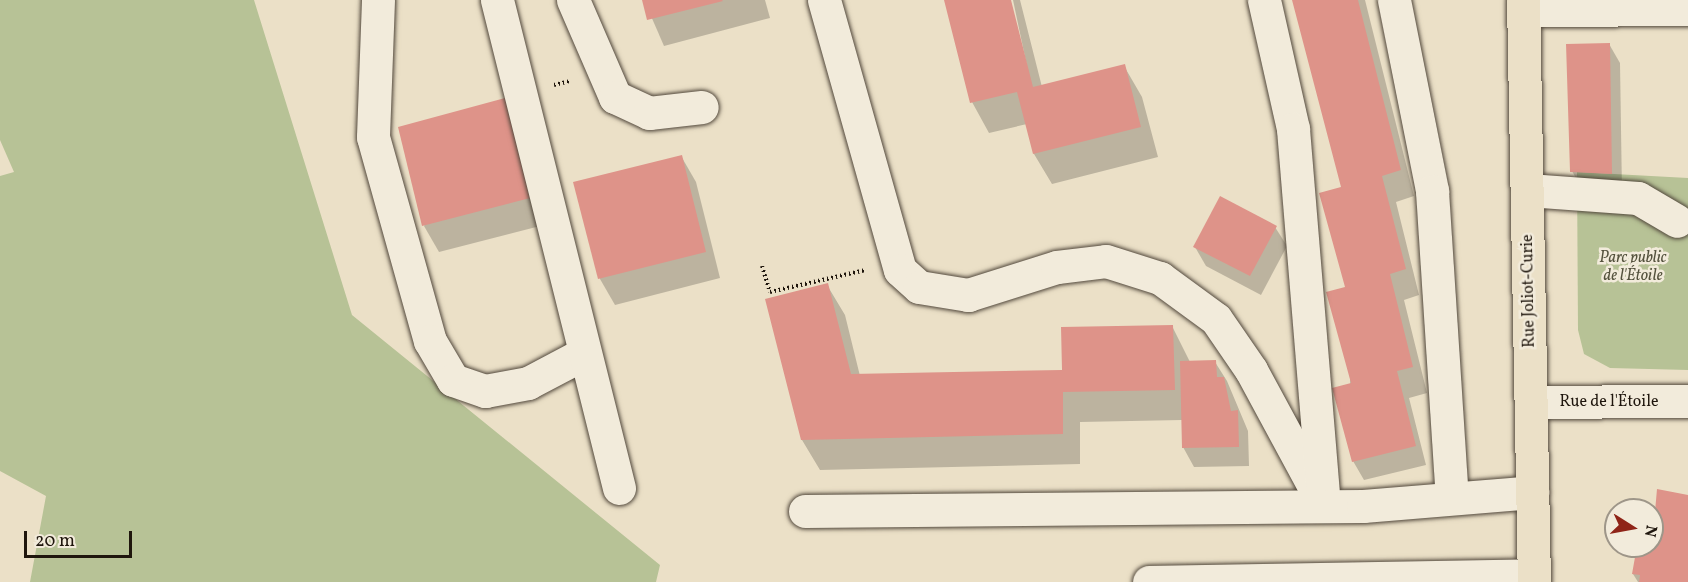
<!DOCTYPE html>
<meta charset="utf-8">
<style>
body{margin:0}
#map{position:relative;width:1688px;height:582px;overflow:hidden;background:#ebe0c7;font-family:Vollkorn,serif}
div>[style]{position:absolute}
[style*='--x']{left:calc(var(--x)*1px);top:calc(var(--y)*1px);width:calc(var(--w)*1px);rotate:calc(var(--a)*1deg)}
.green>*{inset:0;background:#b7c296}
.shadow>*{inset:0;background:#0003}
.building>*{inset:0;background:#de9389}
.path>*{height:4px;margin-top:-2px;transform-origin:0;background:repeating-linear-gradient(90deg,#1f160d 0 1.5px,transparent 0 4.5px)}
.roads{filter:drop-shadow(0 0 2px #52483c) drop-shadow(0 0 2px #52483c)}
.minor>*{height:33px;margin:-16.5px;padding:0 16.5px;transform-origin:16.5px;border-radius:16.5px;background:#f2ebdb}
.major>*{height:33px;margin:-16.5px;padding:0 16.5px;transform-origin:16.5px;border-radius:16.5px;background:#ebe0c7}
span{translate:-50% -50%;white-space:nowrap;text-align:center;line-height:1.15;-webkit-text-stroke:5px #f2ebdb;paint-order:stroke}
.park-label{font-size:16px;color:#54523d;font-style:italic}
.street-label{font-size:16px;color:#1f160d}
.north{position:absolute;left:1604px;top:498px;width:60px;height:60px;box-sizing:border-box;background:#f2ebdb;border:2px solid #9e9689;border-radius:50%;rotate:101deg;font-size:16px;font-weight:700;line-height:24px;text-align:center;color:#1f160d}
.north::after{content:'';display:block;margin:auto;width:21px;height:27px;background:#8f2418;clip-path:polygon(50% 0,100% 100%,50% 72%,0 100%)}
.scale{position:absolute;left:24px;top:531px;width:108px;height:27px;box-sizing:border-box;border:3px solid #1f160d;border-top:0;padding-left:8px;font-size:18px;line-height:21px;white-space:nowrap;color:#1f160d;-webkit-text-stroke:4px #f2ebdb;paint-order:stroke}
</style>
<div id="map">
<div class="green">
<div style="clip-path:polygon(0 0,254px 0,352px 315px,660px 565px,656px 582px,30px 582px,46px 496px,0 471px,0 176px,14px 172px,0 140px)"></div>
<div style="clip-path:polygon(1577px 172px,1688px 178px,1688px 370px,1610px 368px,1584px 354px,1578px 330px)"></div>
</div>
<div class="shadow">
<div style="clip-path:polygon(644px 0,765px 0,770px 18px,664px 46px)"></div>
<div style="clip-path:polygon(946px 0,1009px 0,1033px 95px,1013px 0,1020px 0,1042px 87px,1124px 66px,1142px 97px,1158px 157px,1052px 184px,1034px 154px,1027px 124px,989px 133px,972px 102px)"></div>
<div style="clip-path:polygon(1294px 0,1365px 0,1414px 196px,1396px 202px,1419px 295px,1404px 300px,1427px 393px,1409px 398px,1426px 465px,1364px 480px,1353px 461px,1343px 188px)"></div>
<div style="clip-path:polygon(1609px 44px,1620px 63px,1622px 193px,1583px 191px,1572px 171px)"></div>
<div style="clip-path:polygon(504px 99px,544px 225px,439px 252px,424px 226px)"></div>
<div style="clip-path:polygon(681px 156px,696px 182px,720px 278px,615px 305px,600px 279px,575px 183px)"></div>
<div style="clip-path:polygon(1275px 227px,1287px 246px,1261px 295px,1206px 266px,1195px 247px)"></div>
<div style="clip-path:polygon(827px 285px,845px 315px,860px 376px,1064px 372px,1172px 326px,1190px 362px,1215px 362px,1227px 381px,1248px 431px,1249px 466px,1194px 467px,1183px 447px,1182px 420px,1080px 422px,1080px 464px,820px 470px,802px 440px)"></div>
<div style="clip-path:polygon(1658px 490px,1688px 497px,1688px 582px,1638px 582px,1633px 574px,1639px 546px,1652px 546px)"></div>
</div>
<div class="building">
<div style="clip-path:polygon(642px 0,722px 0,723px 1px,647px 20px)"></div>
<div style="clip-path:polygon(944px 0,1011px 0,1033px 87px,1125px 64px,1141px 127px,1033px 154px,1017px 92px,970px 103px)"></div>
<div style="clip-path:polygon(1292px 0,1358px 0,1401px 170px,1382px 176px,1406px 269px,1390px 274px,1413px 367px,1397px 371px,1416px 446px,1352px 462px,1332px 388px,1351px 383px,1326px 292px,1345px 287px,1319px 193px,1341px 187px)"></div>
<div style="clip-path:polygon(1610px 43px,1612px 174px,1570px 172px,1566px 44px)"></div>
<div style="clip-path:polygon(505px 98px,530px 198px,422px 226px,398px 127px)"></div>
<div style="clip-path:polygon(682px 155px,706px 252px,598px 279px,573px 182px)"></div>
<div style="clip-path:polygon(1220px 196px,1277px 226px,1250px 276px,1193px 247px)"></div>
<div style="clip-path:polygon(828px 283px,851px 374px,1062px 370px,1061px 327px,1173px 325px,1175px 390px,1063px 392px,1063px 434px,801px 440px,765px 299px)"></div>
<div style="clip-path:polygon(1216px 360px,1217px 377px,1224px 377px,1231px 411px,1238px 410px,1239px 447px,1182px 448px,1180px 361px)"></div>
<div style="clip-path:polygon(1657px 489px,1688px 495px,1688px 582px,1639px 582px,1640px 575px,1632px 574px,1637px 546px,1652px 546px)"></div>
</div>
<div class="path">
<div style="--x:554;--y:85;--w:16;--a:-14"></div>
<div style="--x:762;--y:266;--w:27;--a:73"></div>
<div style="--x:770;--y:292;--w:98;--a:-13"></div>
</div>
<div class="roads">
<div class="minor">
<div style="--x:378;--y:0;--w:137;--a:92.1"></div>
<div style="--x:373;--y:137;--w:212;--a:74.4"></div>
<div style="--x:430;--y:341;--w:45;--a:59.5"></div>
<div style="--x:453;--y:380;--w:34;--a:19"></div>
<div style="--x:485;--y:391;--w:44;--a:-10.5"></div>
<div style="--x:528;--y:383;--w:64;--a:-27.8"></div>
<div style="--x:497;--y:0;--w:503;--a:75.96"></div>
<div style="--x:573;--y:0;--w:106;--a:66.6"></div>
<div style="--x:615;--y:97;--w:38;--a:25"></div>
<div style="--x:649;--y:113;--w:53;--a:-6.5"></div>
<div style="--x:824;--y:0;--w:280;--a:74.3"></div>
<div style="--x:900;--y:270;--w:25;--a:42"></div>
<div style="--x:919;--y:287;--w:50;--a:9.3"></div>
<div style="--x:968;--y:295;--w:93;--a:-17.5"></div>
<div style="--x:1057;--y:267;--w:49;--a:-7"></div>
<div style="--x:1106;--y:261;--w:57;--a:17.5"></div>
<div style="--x:1160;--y:278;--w:69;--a:36.2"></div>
<div style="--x:1216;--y:319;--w:62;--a:55.5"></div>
<div style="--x:1251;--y:370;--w:153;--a:61.6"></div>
<div style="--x:1264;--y:0;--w:132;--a:77.3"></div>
<div style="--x:1293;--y:129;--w:364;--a:85.3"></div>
<div style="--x:1394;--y:0;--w:195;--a:78.7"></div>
<div style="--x:1432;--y:191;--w:307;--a:86.3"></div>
<div style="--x:1523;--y:10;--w:165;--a:-0.3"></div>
<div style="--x:1528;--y:190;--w:110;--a:4.2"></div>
<div style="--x:1638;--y:198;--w:45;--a:30.5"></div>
<div style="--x:1531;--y:402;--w:157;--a:-0.4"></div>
<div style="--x:805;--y:511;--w:558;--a:-0.51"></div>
<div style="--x:1363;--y:506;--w:170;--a:-4.7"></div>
<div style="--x:1149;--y:582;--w:385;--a:-1"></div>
</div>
<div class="major">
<div style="--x:1523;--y:0;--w:582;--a:88.92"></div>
</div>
</div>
<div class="park-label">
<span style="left:1633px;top:267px">Parc public<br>de l'Étoile</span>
</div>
<div class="street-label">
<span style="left:1529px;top:291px;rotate:-91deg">Rue Joliot-Curie</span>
<span style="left:1609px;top:402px">Rue de l'Étoile</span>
</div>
<div class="north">N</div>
<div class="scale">20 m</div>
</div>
